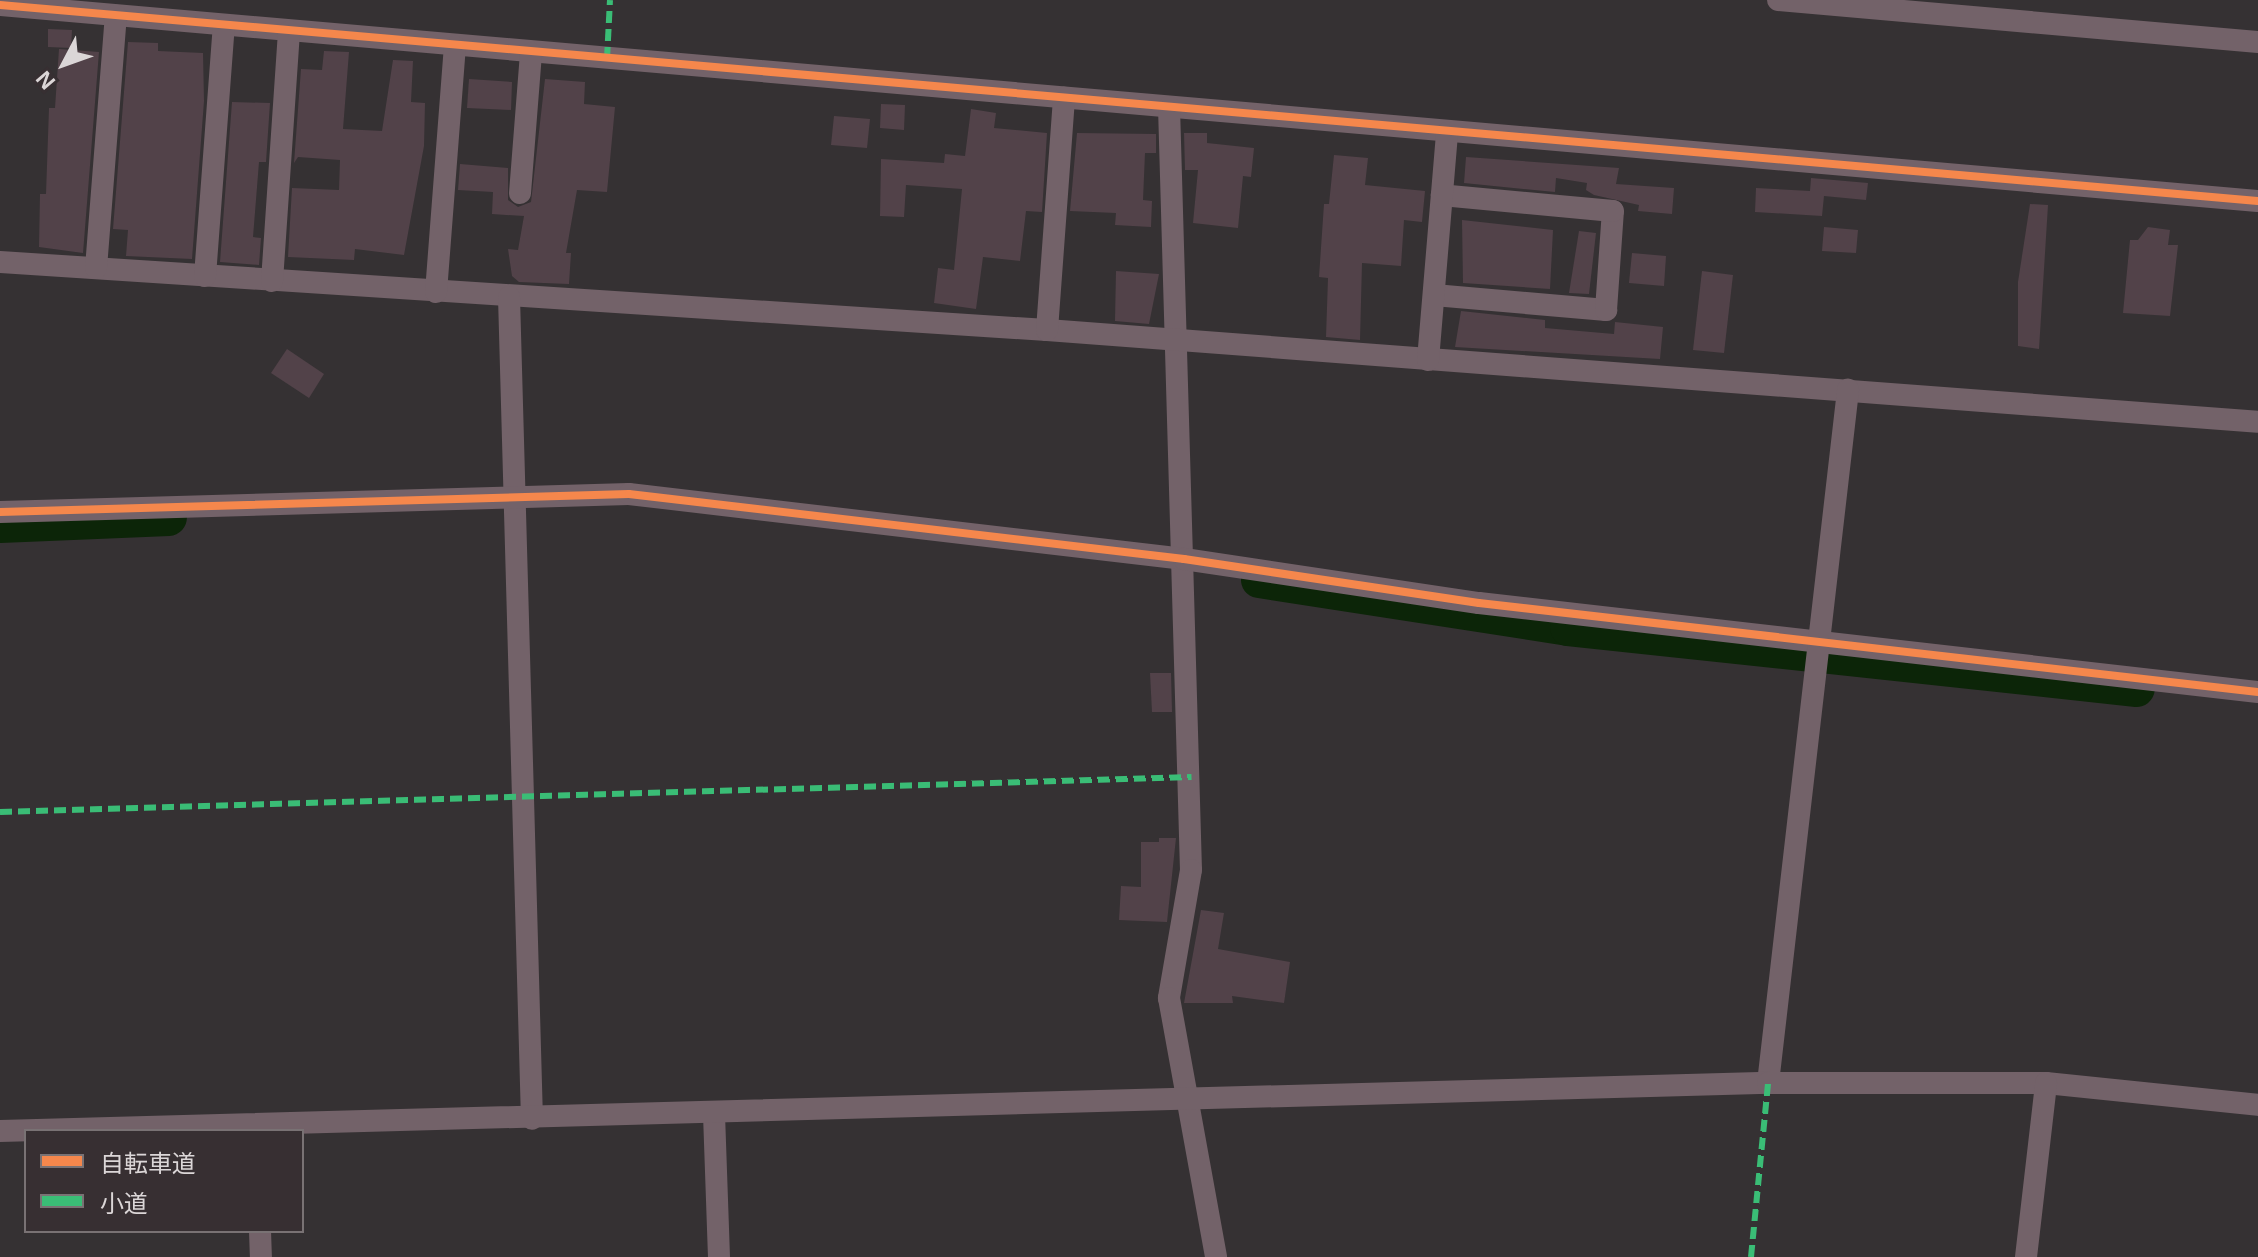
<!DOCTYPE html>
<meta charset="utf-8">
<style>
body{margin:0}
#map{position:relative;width:2258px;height:1257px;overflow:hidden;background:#353133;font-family:Helvetica,"Noto Sans JP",sans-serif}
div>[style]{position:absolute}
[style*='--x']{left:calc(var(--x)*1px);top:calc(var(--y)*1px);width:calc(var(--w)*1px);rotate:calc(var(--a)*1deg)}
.river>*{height:36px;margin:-18px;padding:0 18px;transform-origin:18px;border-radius:18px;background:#0c2508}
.building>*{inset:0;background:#524249}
.minor>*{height:22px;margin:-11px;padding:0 11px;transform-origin:11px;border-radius:11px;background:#736269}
.quiet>*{height:6px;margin-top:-3px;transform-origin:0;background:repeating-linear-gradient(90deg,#3abd76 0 12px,transparent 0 18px)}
.cycleway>*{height:8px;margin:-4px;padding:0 4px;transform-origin:4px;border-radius:4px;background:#f5874c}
span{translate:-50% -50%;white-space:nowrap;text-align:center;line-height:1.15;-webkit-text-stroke:6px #372f32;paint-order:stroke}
.legend{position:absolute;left:24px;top:1129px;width:280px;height:104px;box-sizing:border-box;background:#372f32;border:2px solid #797274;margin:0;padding:10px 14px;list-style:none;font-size:24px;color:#dbd6d7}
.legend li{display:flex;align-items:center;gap:16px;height:40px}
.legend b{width:40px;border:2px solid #797274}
.north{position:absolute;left:24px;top:24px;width:80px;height:80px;-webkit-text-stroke:6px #372f32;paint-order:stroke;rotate:229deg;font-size:22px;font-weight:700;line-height:32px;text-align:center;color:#dbd6d7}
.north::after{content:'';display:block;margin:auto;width:28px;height:36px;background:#dbd6d7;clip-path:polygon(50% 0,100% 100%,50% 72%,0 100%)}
</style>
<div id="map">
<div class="river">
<div style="--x:0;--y:525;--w:169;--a:-2.4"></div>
<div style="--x:1259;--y:580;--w:313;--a:8.8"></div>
<div style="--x:1568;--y:628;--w:572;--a:6.12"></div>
</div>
<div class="building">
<div style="clip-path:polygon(48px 29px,72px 30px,71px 48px,48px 47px)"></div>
<div style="clip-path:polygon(128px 42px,158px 43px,158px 51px,203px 53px,204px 101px,192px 259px,126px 256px,128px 230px,113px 229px)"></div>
<div style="clip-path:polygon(59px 49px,99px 52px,83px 253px,39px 247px,40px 194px,46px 194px,49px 108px,55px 108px)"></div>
<div style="clip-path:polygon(324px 51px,349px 52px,343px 129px,382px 131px,393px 60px,413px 61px,411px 102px,425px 103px,424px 146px,404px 255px,355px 249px,354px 260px,288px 257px,292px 188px,339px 190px,340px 160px,298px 157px,294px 163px,301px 69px,322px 70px)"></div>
<div style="clip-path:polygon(469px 79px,512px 82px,511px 110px,467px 108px)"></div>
<div style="clip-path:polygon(545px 79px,585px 82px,584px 104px,615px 107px,607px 192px,577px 190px,566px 253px,571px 253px,569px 284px,519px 282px,512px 276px,508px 249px,518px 250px,524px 216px,492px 214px,493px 192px,458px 190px,460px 164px,508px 168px,508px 200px,518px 207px,531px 202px)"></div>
<div style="clip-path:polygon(232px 102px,270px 103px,266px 162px,259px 162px,253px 237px,261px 238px,259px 265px,220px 262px)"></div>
<div style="clip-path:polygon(881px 104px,905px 105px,904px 130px,880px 128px)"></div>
<div style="clip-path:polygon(971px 109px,996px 113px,994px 128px,1047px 133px,1042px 212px,1026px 211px,1020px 261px,983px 257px,976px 309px,934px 303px,938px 268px,954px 270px,962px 189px,906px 185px,904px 217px,880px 216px,881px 159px,944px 163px,945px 154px,965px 156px)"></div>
<div style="clip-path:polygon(834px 116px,870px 119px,867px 148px,831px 145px)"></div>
<div style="clip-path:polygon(1077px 133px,1156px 134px,1156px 153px,1145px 153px,1143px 200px,1152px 201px,1151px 227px,1115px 225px,1116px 213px,1070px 211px)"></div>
<div style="clip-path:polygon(1184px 133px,1207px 133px,1207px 143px,1254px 148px,1251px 177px,1243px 176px,1238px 228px,1193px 223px,1198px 170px,1185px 170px)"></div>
<div style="clip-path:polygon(1334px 155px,1368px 158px,1365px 185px,1425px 191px,1422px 222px,1404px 220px,1401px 266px,1362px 263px,1360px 340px,1326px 337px,1328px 278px,1319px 277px,1324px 204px,1329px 204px)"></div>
<div style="clip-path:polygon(1466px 157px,1619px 168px,1616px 184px,1674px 188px,1672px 214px,1638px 211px,1639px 205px,1594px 195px,1586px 190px,1587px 183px,1556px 178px,1555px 192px,1464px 183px)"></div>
<div style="clip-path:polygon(1811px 178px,1868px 183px,1866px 200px,1824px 196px,1822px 216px,1755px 212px,1756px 188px,1810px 191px)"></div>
<div style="clip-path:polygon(2030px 204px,2048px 205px,2039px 349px,2018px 346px,2018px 282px)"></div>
<div style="clip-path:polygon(1462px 220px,1553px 230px,1550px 289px,1463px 283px)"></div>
<div style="clip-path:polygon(1824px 227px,1858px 230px,1856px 253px,1822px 251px)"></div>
<div style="clip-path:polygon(2148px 227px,2170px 230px,2168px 245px,2178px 245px,2170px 316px,2123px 313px,2130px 240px,2138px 240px)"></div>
<div style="clip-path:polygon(1579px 231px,1596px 233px,1589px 294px,1569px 293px)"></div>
<div style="clip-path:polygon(1632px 253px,1666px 256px,1664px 286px,1629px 283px)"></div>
<div style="clip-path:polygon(1116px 271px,1159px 274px,1149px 324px,1115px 321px)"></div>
<div style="clip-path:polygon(1702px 271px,1733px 275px,1724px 353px,1693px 350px)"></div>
<div style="clip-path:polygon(1461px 311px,1545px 320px,1545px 328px,1614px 334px,1615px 322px,1663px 327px,1660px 359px,1455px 347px)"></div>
<div style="clip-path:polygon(287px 349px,324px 374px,309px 398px,271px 373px)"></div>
<div style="clip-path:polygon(1150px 673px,1171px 673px,1172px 712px,1152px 712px)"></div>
<div style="clip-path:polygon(1159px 838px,1176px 838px,1167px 922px,1119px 920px,1121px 886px,1141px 887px,1141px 842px,1159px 842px)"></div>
<div style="clip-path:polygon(1201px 910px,1224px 913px,1218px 949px,1290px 962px,1284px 1003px,1232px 996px,1233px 1003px,1184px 1003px)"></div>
</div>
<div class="minor">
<div style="--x:1778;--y:0;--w:482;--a:5"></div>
<div style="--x:0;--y:5;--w:2266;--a:4.96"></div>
<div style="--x:1169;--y:107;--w:763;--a:88.35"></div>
<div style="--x:1191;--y:870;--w:130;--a:99.8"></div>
<div style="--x:1169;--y:998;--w:263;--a:79.7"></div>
<div style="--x:520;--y:193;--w:140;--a:-85.5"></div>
<div style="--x:0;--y:262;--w:1049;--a:3.72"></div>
<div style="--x:1047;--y:330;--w:1214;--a:4.34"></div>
<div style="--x:96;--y:268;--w:253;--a:-85.5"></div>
<div style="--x:205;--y:276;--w:251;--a:-85.7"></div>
<div style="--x:272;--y:281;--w:250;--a:-86.1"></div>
<div style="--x:436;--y:292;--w:246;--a:-85.6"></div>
<div style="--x:1434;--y:295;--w:173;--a:5"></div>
<div style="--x:1606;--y:310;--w:99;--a:-86"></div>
<div style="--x:1613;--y:211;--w:172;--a:-174.7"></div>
<div style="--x:509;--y:297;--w:822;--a:88.4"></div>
<div style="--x:1047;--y:330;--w:233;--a:-85.8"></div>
<div style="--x:1428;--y:360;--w:228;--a:-85.2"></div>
<div style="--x:0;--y:512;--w:629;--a:-1.64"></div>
<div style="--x:629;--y:494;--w:559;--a:6.68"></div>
<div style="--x:1184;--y:559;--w:298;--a:8.5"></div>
<div style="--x:1479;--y:603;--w:784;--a:6.52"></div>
<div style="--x:1768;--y:1083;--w:698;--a:-83.41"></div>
<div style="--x:714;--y:1114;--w:143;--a:88"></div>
<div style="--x:0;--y:1131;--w:1769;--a:-1.56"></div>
<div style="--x:1768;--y:1083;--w:278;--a:0"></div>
<div style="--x:2046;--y:1083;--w:213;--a:5.9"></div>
<div style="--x:260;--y:1231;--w:26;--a:88"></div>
<div style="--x:2026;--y:1257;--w:175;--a:-83.4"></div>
</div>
<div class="quiet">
<div style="--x:607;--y:59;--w:59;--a:-87.1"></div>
<div style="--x:0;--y:812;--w:1192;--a:-1.68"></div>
<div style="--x:1751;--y:1257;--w:175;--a:-84.4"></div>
</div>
<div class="cycleway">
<div style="--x:0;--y:5;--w:2266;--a:4.96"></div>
<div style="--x:0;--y:512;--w:629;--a:-1.64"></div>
<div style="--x:629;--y:494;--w:559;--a:6.68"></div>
<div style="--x:1184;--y:559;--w:298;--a:8.5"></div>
<div style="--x:1479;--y:603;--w:784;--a:6.52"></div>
</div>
<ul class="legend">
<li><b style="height:10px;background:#f5874c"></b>自転車道</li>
<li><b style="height:10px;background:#3abd76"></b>小道</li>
</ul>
<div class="north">N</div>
</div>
